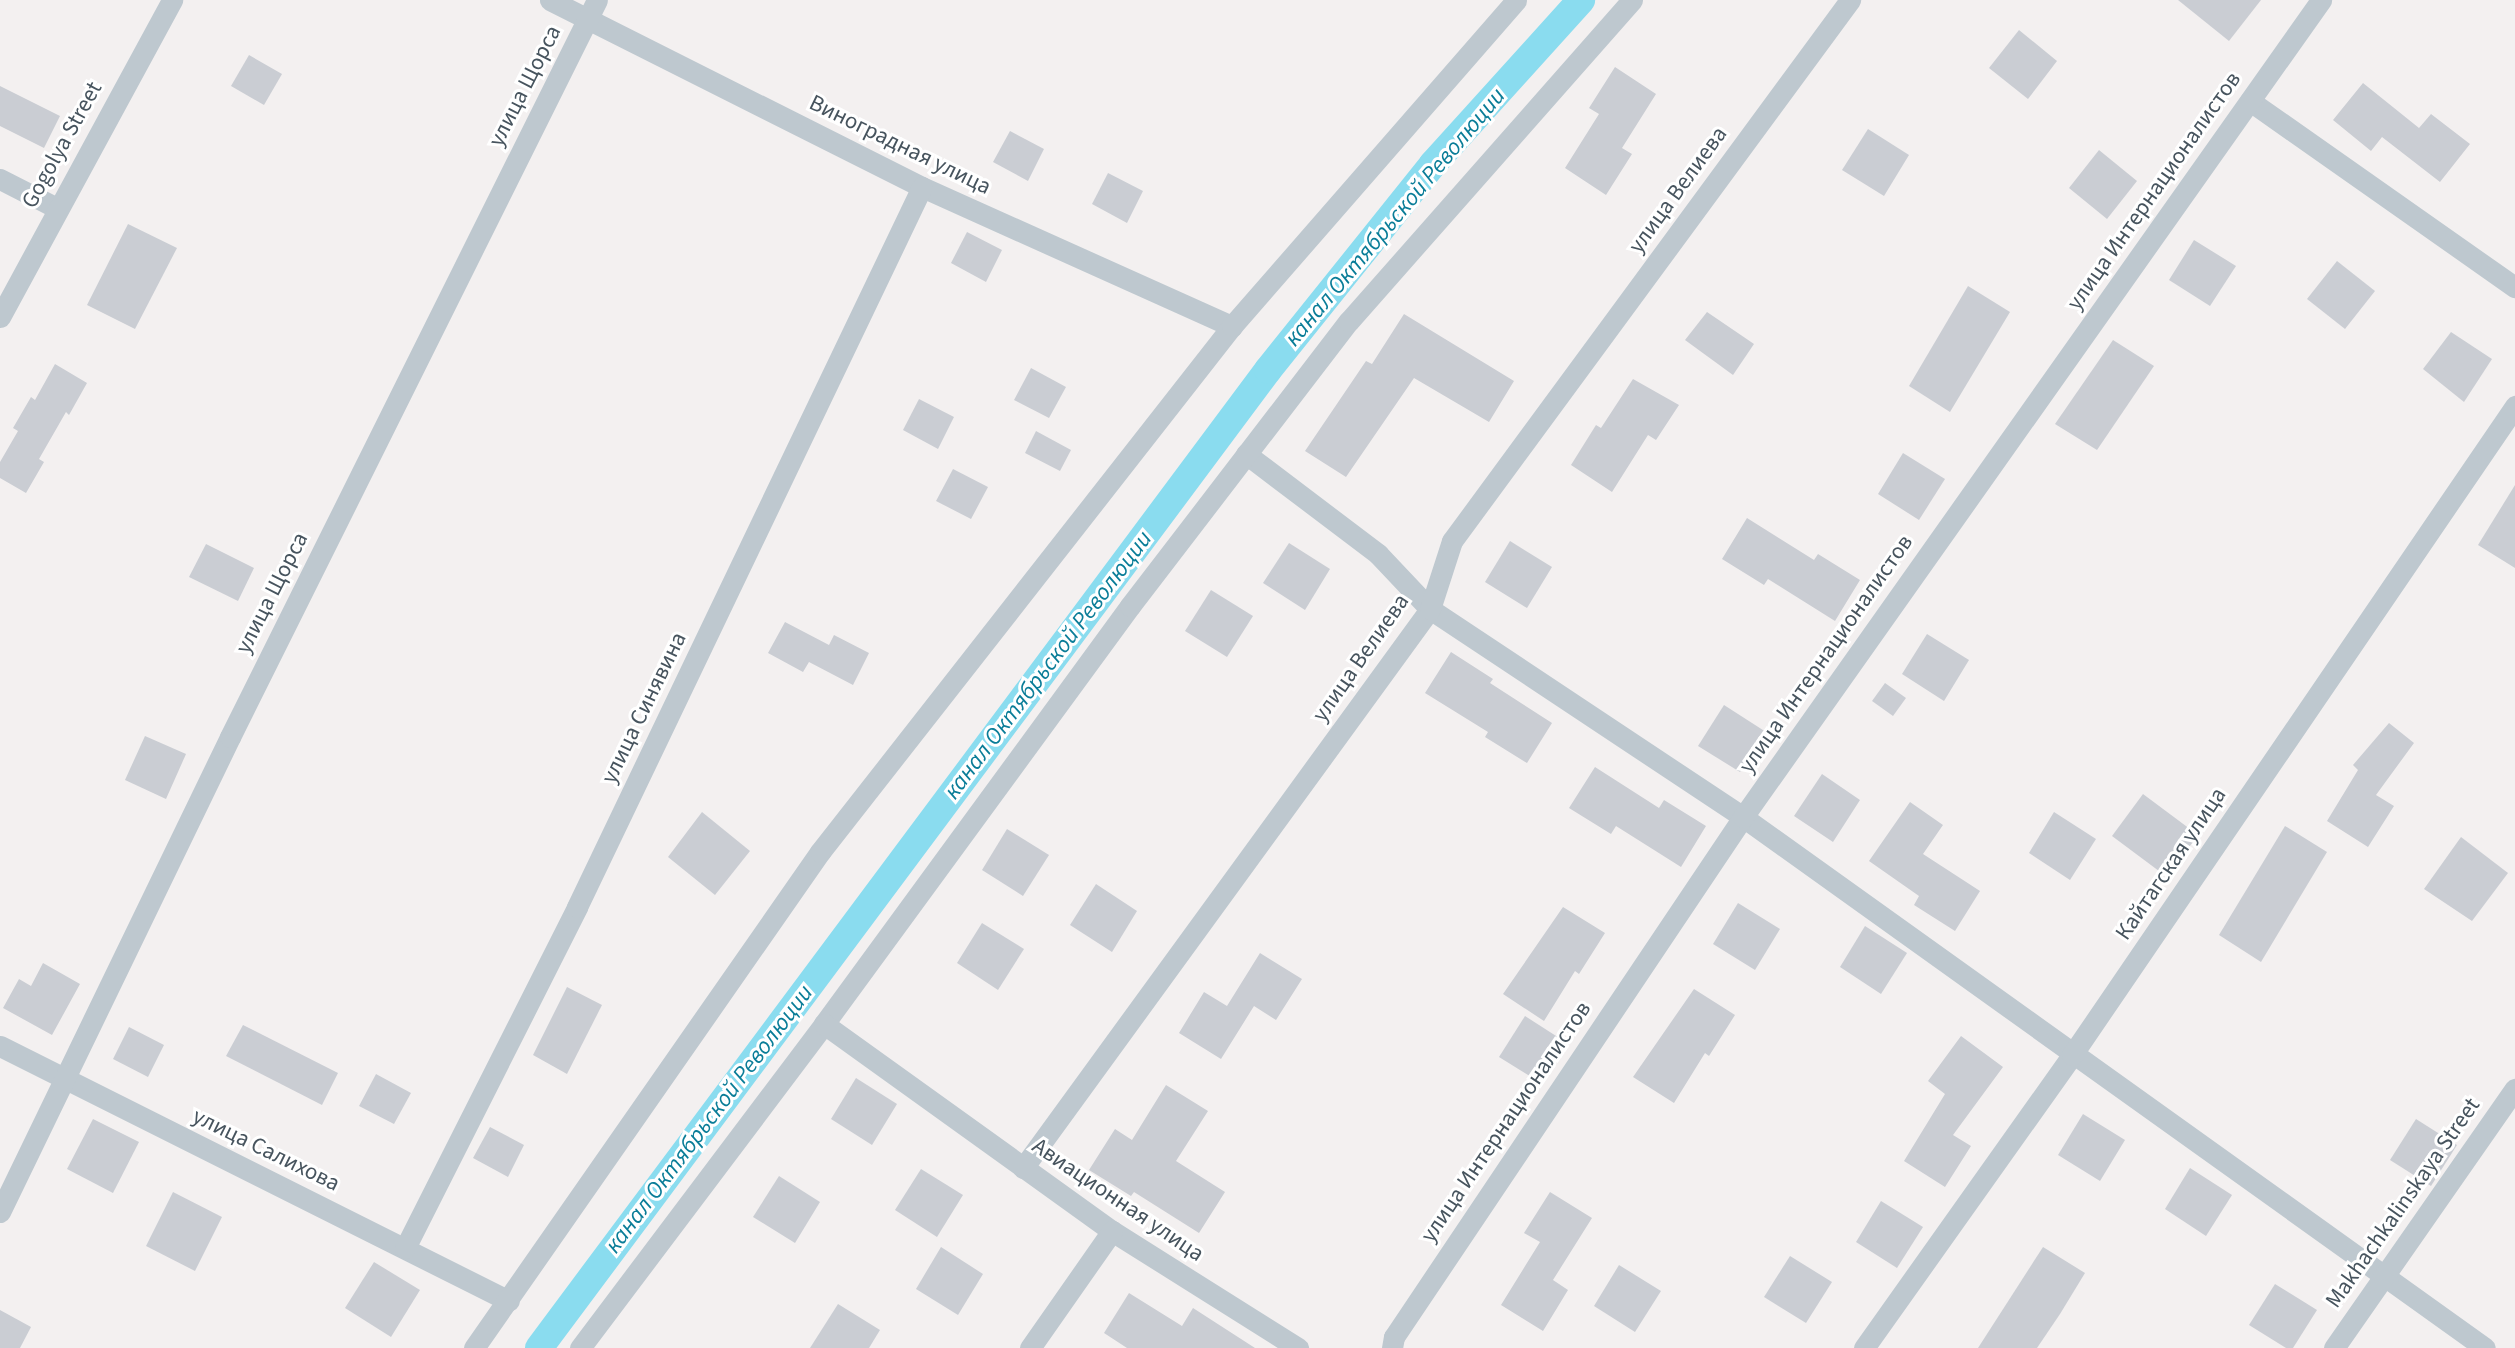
<!DOCTYPE html>
<meta charset="utf-8">
<style>
body{margin:0}
#map{position:relative;width:2515px;height:1348px;overflow:hidden;background:#f3f0f0;font-family:"Source Sans 3",sans-serif}
div>[style]{position:absolute}
[style*='--x']{left:calc(var(--x)*1px);top:calc(var(--y)*1px);width:calc(var(--w)*1px);rotate:calc(var(--a)*1deg)}
.canal>*{height:28px;margin:-14px;padding:0 14px;transform-origin:14px;border-radius:14px;background:#8adcef}
.building>*{inset:0;background:#cacdd3}
.minor>*{height:21px;margin:-10.5px;padding:0 10.5px;transform-origin:10.5px;border-radius:10.5px;background:#bec8cf}
span{translate:-50% -50%;white-space:nowrap;text-align:center;line-height:1.15;-webkit-text-stroke:6px #fff;paint-order:stroke}
.street-label{font-size:23px;color:#47545e}
.water-label{font-size:24px;color:#0a7d98;font-style:italic}
</style>
<div id="map">
<div class="canal">
<div style="--x:539;--y:1348;--w:1220;--a:-53.3"></div>
<div style="--x:1268;--y:370;--w:264;--a:-51.3"></div>
<div style="--x:1433;--y:164;--w:221;--a:-47.9"></div>
</div>
<div class="building">
<div style="clip-path:polygon(2178px 0,2261px 0,2229px 41px)"></div>
<div style="clip-path:polygon(2019px 30px,2057px 61px,2028px 99px,1989px 68px)"></div>
<div style="clip-path:polygon(249px 55px,282px 74px,264px 105px,231px 86px)"></div>
<div style="clip-path:polygon(1615px 67px,1656px 94px,1622px 148px,1632px 154px,1606px 195px,1565px 168px,1599px 114px,1589px 108px)"></div>
<div style="clip-path:polygon(2363px 83px,2419px 128px,2431px 114px,2470px 144px,2440px 182px,2382px 137px,2371px 151px,2333px 120px)"></div>
<div style="clip-path:polygon(0 86px,60px 116px,44px 148px,0 126px)"></div>
<div style="clip-path:polygon(1868px 129px,1909px 155px,1884px 196px,1842px 170px)"></div>
<div style="clip-path:polygon(1010px 131px,1044px 149px,1028px 181px,993px 162px)"></div>
<div style="clip-path:polygon(2099px 150px,2137px 181px,2107px 219px,2069px 188px)"></div>
<div style="clip-path:polygon(1108px 173px,1143px 191px,1127px 223px,1092px 204px)"></div>
<div style="clip-path:polygon(128px 224px,177px 248px,135px 329px,87px 305px)"></div>
<div style="clip-path:polygon(967px 232px,1002px 250px,986px 282px,951px 263px)"></div>
<div style="clip-path:polygon(2194px 240px,2236px 266px,2210px 306px,2169px 280px)"></div>
<div style="clip-path:polygon(2337px 261px,2375px 291px,2345px 329px,2307px 299px)"></div>
<div style="clip-path:polygon(1968px 286px,2010px 312px,1950px 412px,1909px 386px)"></div>
<div style="clip-path:polygon(1707px 312px,1754px 344px,1733px 375px,1685px 340px)"></div>
<div style="clip-path:polygon(1404px 314px,1514px 381px,1489px 422px,1414px 378px,1346px 477px,1305px 451px,1366px 361px,1372px 364px)"></div>
<div style="clip-path:polygon(2451px 332px,2492px 359px,2464px 402px,2423px 369px)"></div>
<div style="clip-path:polygon(2113px 340px,2154px 366px,2097px 450px,2055px 424px)"></div>
<div style="clip-path:polygon(55px 364px,87px 383px,69px 415px,66px 412px,39px 459px,44px 462px,26px 493px,0 478px,0 462px,18px 431px,13px 428px,31px 397px,35px 400px)"></div>
<div style="clip-path:polygon(1031px 368px,1066px 387px,1049px 418px,1014px 400px)"></div>
<div style="clip-path:polygon(1633px 379px,1679px 405px,1656px 440px,1648px 435px,1612px 492px,1571px 465px,1596px 425px,1601px 428px)"></div>
<div style="clip-path:polygon(919px 399px,954px 417px,938px 449px,903px 430px)"></div>
<div style="clip-path:polygon(1036px 431px,1071px 450px,1060px 471px,1025px 453px)"></div>
<div style="clip-path:polygon(1903px 453px,1945px 479px,1919px 520px,1878px 494px)"></div>
<div style="clip-path:polygon(953px 469px,988px 487px,971px 519px,936px 501px)"></div>
<div style="clip-path:polygon(2515px 485px,2515px 568px,2478px 545px)"></div>
<div style="clip-path:polygon(1747px 518px,1814px 560px,1818px 554px,1860px 580px,1835px 621px,1768px 579px,1764px 585px,1722px 559px)"></div>
<div style="clip-path:polygon(1510px 541px,1552px 567px,1527px 608px,1485px 582px)"></div>
<div style="clip-path:polygon(1289px 543px,1330px 569px,1305px 610px,1263px 583px)"></div>
<div style="clip-path:polygon(206px 544px,254px 568px,238px 601px,189px 577px)"></div>
<div style="clip-path:polygon(1211px 590px,1253px 616px,1227px 657px,1185px 631px)"></div>
<div style="clip-path:polygon(785px 622px,829px 645px,834px 635px,869px 653px,853px 685px,809px 662px,803px 672px,768px 653px)"></div>
<div style="clip-path:polygon(1927px 634px,1969px 660px,1944px 701px,1902px 674px)"></div>
<div style="clip-path:polygon(1451px 652px,1493px 679px,1490px 683px,1552px 723px,1527px 763px,1485px 737px,1488px 732px,1425px 693px)"></div>
<div style="clip-path:polygon(1885px 683px,1906px 698px,1893px 716px,1872px 701px)"></div>
<div style="clip-path:polygon(1724px 705px,1766px 732px,1740px 772px,1698px 746px)"></div>
<div style="clip-path:polygon(2389px 723px,2414px 743px,2376px 795px,2394px 806px,2368px 847px,2327px 821px,2358px 770px,2353px 765px)"></div>
<div style="clip-path:polygon(145px 736px,186px 754px,166px 799px,125px 780px)"></div>
<div style="clip-path:polygon(1595px 767px,1659px 808px,1664px 800px,1706px 826px,1681px 867px,1616px 826px,1611px 834px,1569px 808px)"></div>
<div style="clip-path:polygon(1822px 774px,1860px 800px,1833px 842px,1794px 816px)"></div>
<div style="clip-path:polygon(2143px 794px,2198px 835px,2167px 877px,2112px 836px)"></div>
<div style="clip-path:polygon(1910px 802px,1943px 825px,1923px 854px,1980px 891px,1955px 931px,1914px 905px,1919px 896px,1869px 861px)"></div>
<div style="clip-path:polygon(702px 812px,750px 851px,715px 895px,668px 857px)"></div>
<div style="clip-path:polygon(2054px 812px,2096px 839px,2070px 880px,2029px 853px)"></div>
<div style="clip-path:polygon(2285px 826px,2327px 852px,2261px 962px,2219px 935px)"></div>
<div style="clip-path:polygon(1007px 829px,1049px 855px,1023px 896px,982px 870px)"></div>
<div style="clip-path:polygon(2461px 837px,2508px 873px,2472px 921px,2424px 889px)"></div>
<div style="clip-path:polygon(1096px 884px,1137px 911px,1112px 952px,1070px 925px)"></div>
<div style="clip-path:polygon(1738px 903px,1780px 929px,1755px 970px,1713px 944px)"></div>
<div style="clip-path:polygon(1563px 907px,1605px 933px,1579px 974px,1575px 971px,1544px 1021px,1503px 994px)"></div>
<div style="clip-path:polygon(982px 923px,1024px 949px,998px 990px,957px 963px)"></div>
<div style="clip-path:polygon(1865px 926px,1907px 953px,1881px 994px,1840px 967px)"></div>
<div style="clip-path:polygon(1260px 953px,1302px 979px,1276px 1020px,1254px 1006px,1221px 1059px,1179px 1033px,1204px 992px,1227px 1006px)"></div>
<div style="clip-path:polygon(43px 963px,80px 984px,52px 1035px,3px 1008px,19px 979px,31px 986px)"></div>
<div style="clip-path:polygon(567px 987px,602px 1005px,567px 1074px,533px 1055px)"></div>
<div style="clip-path:polygon(1694px 989px,1735px 1015px,1709px 1056px,1705px 1053px,1674px 1103px,1633px 1077px)"></div>
<div style="clip-path:polygon(1525px 1016px,1567px 1043px,1541px 1083px,1499px 1057px)"></div>
<div style="clip-path:polygon(243px 1025px,338px 1073px,322px 1105px,226px 1056px)"></div>
<div style="clip-path:polygon(129px 1027px,164px 1045px,148px 1077px,113px 1059px)"></div>
<div style="clip-path:polygon(1961px 1036px,2003px 1067px,1953px 1135px,1971px 1146px,1945px 1187px,1904px 1161px,1945px 1094px,1928px 1081px)"></div>
<div style="clip-path:polygon(376px 1074px,411px 1093px,394px 1124px,359px 1106px)"></div>
<div style="clip-path:polygon(856px 1078px,897px 1104px,872px 1145px,831px 1119px)"></div>
<div style="clip-path:polygon(1166px 1085px,1208px 1111px,1176px 1161px,1225px 1192px,1199px 1233px,1134px 1192px,1131px 1196px,1089px 1170px,1115px 1129px,1132px 1140px)"></div>
<div style="clip-path:polygon(2083px 1114px,2125px 1140px,2100px 1181px,2058px 1155px)"></div>
<div style="clip-path:polygon(93px 1119px,139px 1142px,113px 1193px,67px 1169px)"></div>
<div style="clip-path:polygon(2416px 1119px,2457px 1145px,2431px 1186px,2390px 1160px)"></div>
<div style="clip-path:polygon(490px 1127px,524px 1145px,508px 1177px,473px 1158px)"></div>
<div style="clip-path:polygon(2190px 1168px,2232px 1195px,2206px 1236px,2165px 1209px)"></div>
<div style="clip-path:polygon(921px 1169px,963px 1195px,937px 1237px,895px 1210px)"></div>
<div style="clip-path:polygon(779px 1176px,820px 1202px,795px 1243px,753px 1217px)"></div>
<div style="clip-path:polygon(173px 1192px,222px 1217px,195px 1271px,146px 1246px)"></div>
<div style="clip-path:polygon(1550px 1192px,1592px 1218px,1553px 1280px,1568px 1290px,1543px 1331px,1501px 1305px,1540px 1242px,1524px 1233px)"></div>
<div style="clip-path:polygon(1881px 1201px,1923px 1227px,1897px 1268px,1856px 1242px)"></div>
<div style="clip-path:polygon(941px 1247px,983px 1274px,958px 1315px,916px 1289px)"></div>
<div style="clip-path:polygon(2043px 1247px,2085px 1273px,2060px 1314px,2037px 1348px,1978px 1348px)"></div>
<div style="clip-path:polygon(1790px 1256px,1832px 1282px,1806px 1323px,1764px 1297px)"></div>
<div style="clip-path:polygon(374px 1262px,420px 1290px,391px 1337px,345px 1308px)"></div>
<div style="clip-path:polygon(1619px 1265px,1661px 1291px,1635px 1332px,1594px 1306px)"></div>
<div style="clip-path:polygon(2275px 1284px,2317px 1310px,2293px 1348px,2286px 1348px,2249px 1325px)"></div>
<div style="clip-path:polygon(1129px 1293px,1182px 1326px,1193px 1308px,1255px 1348px,1127px 1348px,1104px 1333px)"></div>
<div style="clip-path:polygon(838px 1304px,880px 1330px,869px 1348px,810px 1348px)"></div>
<div style="clip-path:polygon(0 1310px,31px 1327px,20px 1348px,0 1348px)"></div>
</div>
<div class="minor">
<div style="--x:550;--y:0;--w:416;--a:26.7"></div>
<div style="--x:922;--y:187;--w:340;--a:24.2"></div>
<div style="--x:2250;--y:101;--w:324;--a:35.1"></div>
<div style="--x:0;--y:179;--w:64;--a:27"></div>
<div style="--x:0;--y:317;--w:361;--a:-61.5"></div>
<div style="--x:1246;--y:454;--w:166;--a:37.1"></div>
<div style="--x:1378;--y:554;--w:76;--a:46.6"></div>
<div style="--x:1430;--y:609;--w:376;--a:33.6"></div>
<div style="--x:1743;--y:817;--w:912;--a:35.59"></div>
<div style="--x:824;--y:1024;--w:518;--a:-53.79"></div>
<div style="--x:1130;--y:606;--w:359;--a:-52.5"></div>
<div style="--x:1349;--y:321;--w:428;--a:-48.6"></div>
<div style="--x:0;--y:1046;--w:569;--a:26.61"></div>
<div style="--x:1023;--y:1168;--w:691;--a:-53.94"></div>
<div style="--x:1430;--y:609;--w:71;--a:-72.1"></div>
<div style="--x:1452;--y:541;--w:672;--a:-53.66"></div>
<div style="--x:0;--y:1212;--w:528;--a:-64.16"></div>
<div style="--x:230;--y:737;--w:823;--a:-63.53"></div>
<div style="--x:405;--y:1248;--w:382;--a:-63.2"></div>
<div style="--x:577;--y:907;--w:798;--a:-64.4"></div>
<div style="--x:474;--y:1348;--w:605;--a:-55.1"></div>
<div style="--x:820;--y:852;--w:668;--a:-51.93"></div>
<div style="--x:1232;--y:326;--w:432;--a:-48.9"></div>
<div style="--x:580;--y:1348;--w:406;--a:-53"></div>
<div style="--x:824;--y:1024;--w:355;--a:35.7"></div>
<div style="--x:1112;--y:1231;--w:220;--a:32.2"></div>
<div style="--x:1030;--y:1348;--w:143;--a:-55"></div>
<div style="--x:1392;--y:1348;--w:11;--a:-80"></div>
<div style="--x:1394;--y:1337;--w:626;--a:-56.13"></div>
<div style="--x:1743;--y:817;--w:1001;--a:-54.72"></div>
<div style="--x:1864;--y:1348;--w:359;--a:-54.6"></div>
<div style="--x:2072;--y:1055;--w:786;--a:-55.68"></div>
<div style="--x:2334;--y:1348;--w:316;--a:-55.1"></div>
</div>
<div class="street-label">
<span style="left:525px;top:86px;rotate:-63deg">улица Щорса</span>
<span style="left:62px;top:145px;rotate:-61deg">Gogolya Street</span>
<span style="left:900px;top:145px;rotate:26deg">Виноградная улица</span>
<span style="left:1678px;top:190px;rotate:-54deg">улица Велиева</span>
<span style="left:2154px;top:191px;rotate:-55deg">улица Интернационалистов</span>
<span style="left:272px;top:593px;rotate:-63deg">улица Щорса</span>
<span style="left:1826px;top:654px;rotate:-55deg">улица Интернационалистов</span>
<span style="left:1361px;top:658px;rotate:-55deg">улица Велиева</span>
<span style="left:644px;top:708px;rotate:-64deg">улица Синявина</span>
<span style="left:2171px;top:864px;rotate:-56deg">Кайтагская улица</span>
<span style="left:1506px;top:1122px;rotate:-56deg">улица Интернационалистов</span>
<span style="left:266px;top:1150px;rotate:26deg">улица Салихова</span>
<span style="left:1118px;top:1200px;rotate:34deg">Авиационная улица</span>
<span style="left:2403px;top:1203px;rotate:-55deg">Makhachkalinskaya Street</span>
</div>
<div class="water-label">
<span style="left:1395px;top:217px;rotate:-50deg">канал Октябрьской Революции</span>
<span style="left:1048px;top:665px;rotate:-53deg">канал Октябрьской Революции</span>
<span style="left:709px;top:1119px;rotate:-53deg">канал Октябрьской Революции</span>
</div>
</div>
